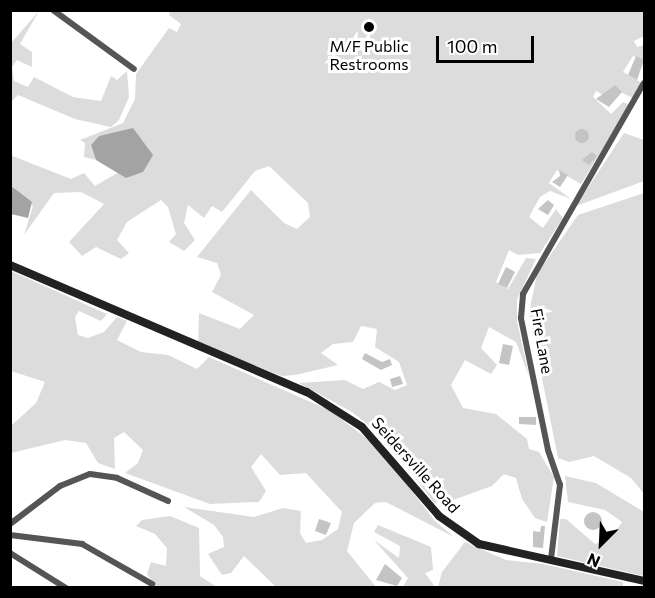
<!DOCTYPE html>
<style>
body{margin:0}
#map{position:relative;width:655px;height:598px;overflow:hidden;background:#fff;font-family:Commissioner,sans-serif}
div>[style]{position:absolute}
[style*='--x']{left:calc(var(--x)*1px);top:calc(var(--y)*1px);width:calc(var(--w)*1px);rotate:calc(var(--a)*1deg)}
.green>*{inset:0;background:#dcdcdc}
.water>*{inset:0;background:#a3a3a3}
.building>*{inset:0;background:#c4c4c4}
.round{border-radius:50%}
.street>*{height:6px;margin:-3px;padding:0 3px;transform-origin:3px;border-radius:3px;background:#555}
.secondary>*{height:8px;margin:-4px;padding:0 4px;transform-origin:4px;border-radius:4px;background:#222}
.dots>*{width:16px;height:16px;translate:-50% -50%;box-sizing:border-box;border:3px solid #fff;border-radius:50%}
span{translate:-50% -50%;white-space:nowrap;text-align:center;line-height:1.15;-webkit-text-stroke:6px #fff;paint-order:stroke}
.poi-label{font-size:16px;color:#000}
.street-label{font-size:16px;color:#000}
.frame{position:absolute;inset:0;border:12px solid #000;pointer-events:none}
.north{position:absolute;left:571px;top:514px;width:60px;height:60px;-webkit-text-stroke:4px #fff;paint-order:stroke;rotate:204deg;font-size:16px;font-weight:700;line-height:24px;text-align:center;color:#000}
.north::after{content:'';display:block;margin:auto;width:21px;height:27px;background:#000;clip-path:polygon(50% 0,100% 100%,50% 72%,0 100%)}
.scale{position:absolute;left:436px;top:36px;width:98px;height:27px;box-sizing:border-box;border:3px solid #000;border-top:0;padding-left:8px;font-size:18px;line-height:21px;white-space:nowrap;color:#000;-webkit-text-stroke:4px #fff;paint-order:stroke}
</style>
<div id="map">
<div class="green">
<div style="clip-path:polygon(39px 11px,20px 44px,32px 52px,32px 67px,17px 60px,12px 67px,14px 81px,28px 87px,34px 77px,73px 97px,101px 101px,111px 76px,117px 80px,127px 71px,129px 97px,119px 120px,111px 127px,75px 119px,18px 95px,11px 102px,11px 43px)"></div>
<div style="clip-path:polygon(170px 11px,644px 11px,644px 36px,634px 41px,637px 47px,644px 45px,644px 60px,633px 56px,623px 72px,642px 83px,633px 98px,618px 91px,608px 98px,596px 91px,593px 97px,611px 114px,623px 102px,630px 105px,581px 184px,557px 170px,549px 183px,571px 199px,550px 191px,540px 197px,529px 217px,543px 228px,556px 209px,563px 218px,540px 253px,518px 255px,509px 250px,496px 282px,508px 289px,526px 258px,536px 259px,517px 300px,517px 321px,529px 376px,516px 342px,489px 327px,481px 348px,497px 365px,491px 374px,465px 360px,451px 385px,463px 408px,496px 414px,527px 439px,529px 449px,539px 452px,554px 477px,547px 522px,535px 518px,522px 499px,516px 478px,504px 474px,492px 486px,453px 500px,443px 492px,435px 504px,384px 437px,352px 412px,299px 383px,345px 380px,363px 389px,379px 382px,395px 390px,407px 385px,399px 362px,375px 347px,377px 329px,361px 326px,353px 342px,333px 344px,321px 353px,338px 365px,295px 375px,282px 376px,198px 344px,199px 313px,240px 329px,254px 315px,212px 292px,221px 275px,217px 263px,197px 257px,251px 190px,284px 223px,297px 229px,310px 217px,308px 203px,269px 166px,255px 171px,222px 212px,212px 206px,204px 218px,188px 205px,184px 223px,195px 240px,184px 251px,169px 242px,176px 234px,168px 207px,161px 200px,127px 222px,117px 240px,129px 253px,121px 259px,96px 247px,82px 256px,69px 242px,104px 204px,81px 192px,54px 193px,24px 235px,33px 206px,11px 185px,10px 155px,71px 179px,84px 173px,95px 186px,119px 172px,126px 178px,122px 131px,99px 136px,91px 145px,96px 160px,84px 157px,85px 143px,80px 140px,123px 123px,135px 99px,136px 74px,169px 28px,177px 32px,181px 24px,169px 15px)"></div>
<div style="clip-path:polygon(624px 133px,644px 140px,644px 181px,576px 206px)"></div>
<div style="clip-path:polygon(644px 193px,644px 494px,631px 478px,594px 456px,569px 462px,558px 458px,529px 313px,537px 274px,578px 215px)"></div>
<div style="clip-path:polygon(11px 271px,107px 314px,101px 321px,79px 311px,75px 317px,78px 335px,88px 338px,104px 332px,117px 317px,127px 321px,117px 340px,141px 352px,168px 355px,197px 369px,209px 357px,331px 411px,380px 449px,434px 520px,454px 537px,386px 502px,375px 503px,354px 523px,347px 551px,376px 587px,276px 587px,244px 556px,231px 573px,222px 575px,208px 554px,224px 547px,223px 537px,214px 525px,184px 507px,254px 517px,283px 508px,301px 511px,300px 533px,306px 543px,322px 540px,338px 529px,342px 512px,306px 473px,280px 475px,261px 454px,251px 467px,266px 491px,259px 502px,210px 504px,125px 473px,138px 463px,143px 450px,124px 432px,114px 438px,115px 469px,98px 463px,86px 443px,65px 440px,11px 453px,11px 426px,36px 403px,45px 382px,11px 371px)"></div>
<div style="clip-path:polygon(565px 476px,596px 483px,644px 512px,644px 576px,557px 556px,560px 519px,566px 519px,595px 544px,612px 537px,622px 522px,605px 510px,568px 502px)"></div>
<div style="clip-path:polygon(170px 516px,199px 528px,200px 576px,217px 587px,157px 587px,147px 574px,151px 562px,166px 566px,167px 548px,155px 534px,136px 526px,142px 520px)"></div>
<div style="clip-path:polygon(378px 525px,431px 547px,433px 570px,425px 573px,435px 587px,403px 587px,408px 578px,374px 540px,399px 558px,400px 546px,374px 532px)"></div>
<div style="clip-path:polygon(465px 542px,506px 560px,543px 564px,623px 582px,623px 587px,438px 587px,442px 572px)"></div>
</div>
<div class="water">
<div style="clip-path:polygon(133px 128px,153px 155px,143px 172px,126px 178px,96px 160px,91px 145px,99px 136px)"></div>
<div style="clip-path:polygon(10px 185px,32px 202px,28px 218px,11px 214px)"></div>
</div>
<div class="building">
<div style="clip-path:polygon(636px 56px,644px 60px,637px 80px,628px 75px)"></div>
<div style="clip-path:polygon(615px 85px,622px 92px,609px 107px,596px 99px)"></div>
<div class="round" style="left:575px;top:129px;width:14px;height:14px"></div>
<div style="clip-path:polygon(592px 152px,597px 156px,589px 165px,582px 160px)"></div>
<div style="clip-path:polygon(559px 170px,568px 175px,560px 187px,552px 182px,560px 176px)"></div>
<div style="clip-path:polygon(548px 200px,554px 205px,548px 215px,538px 209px)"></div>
<div style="clip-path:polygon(506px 267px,515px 272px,507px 288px,498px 284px)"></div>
<div style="clip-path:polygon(503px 344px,513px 346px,509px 365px,499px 363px)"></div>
<div style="clip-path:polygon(365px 353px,382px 362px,390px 359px,392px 365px,381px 370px,362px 359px)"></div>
<div style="clip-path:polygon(400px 376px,403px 384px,392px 387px,390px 379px)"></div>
<div style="clip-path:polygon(519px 417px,536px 417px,536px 425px,519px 424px)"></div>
<div class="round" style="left:584px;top:512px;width:18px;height:18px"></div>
<div style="clip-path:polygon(319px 519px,331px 523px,326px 535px,315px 531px)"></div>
<div style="clip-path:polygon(541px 526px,545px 526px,543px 548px,533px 547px,533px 531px,540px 532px)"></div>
<div style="clip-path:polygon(385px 564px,402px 578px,397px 586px,376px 580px)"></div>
</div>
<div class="street">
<div style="--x:53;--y:10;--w:100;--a:36.1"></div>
<div style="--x:10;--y:524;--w:63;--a:-37.2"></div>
<div style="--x:60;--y:486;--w:32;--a:-22"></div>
<div style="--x:90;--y:474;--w:27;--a:8"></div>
<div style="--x:117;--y:478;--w:56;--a:24.3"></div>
<div style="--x:10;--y:535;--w:73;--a:7.1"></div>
<div style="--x:82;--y:544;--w:81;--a:29.7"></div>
<div style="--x:10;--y:553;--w:66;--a:32"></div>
<div style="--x:551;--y:559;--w:75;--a:-83.1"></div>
<div style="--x:560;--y:485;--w:37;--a:-109"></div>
<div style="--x:548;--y:450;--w:135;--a:-101.6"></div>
<div style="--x:521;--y:318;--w:24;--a:-85"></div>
<div style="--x:523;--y:294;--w:243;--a:-60.2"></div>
</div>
<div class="secondary">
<div style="--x:10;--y:265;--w:323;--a:23.2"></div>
<div style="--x:307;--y:392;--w:65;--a:32.5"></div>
<div style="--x:362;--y:427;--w:118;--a:49.1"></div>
<div style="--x:439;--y:516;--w:49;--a:35"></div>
<div style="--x:479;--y:544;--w:169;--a:12.6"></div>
</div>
<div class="dots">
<div style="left:369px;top:27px;background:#000"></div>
</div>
<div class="poi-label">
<span style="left:369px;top:55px">M/F Public<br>Restrooms</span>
</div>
<div class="street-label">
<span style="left:542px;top:341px;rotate:80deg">Fire Lane</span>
<span style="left:416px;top:465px;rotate:48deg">Seidersville Road</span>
</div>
<div class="frame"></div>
<div class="north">N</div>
<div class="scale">100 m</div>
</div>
